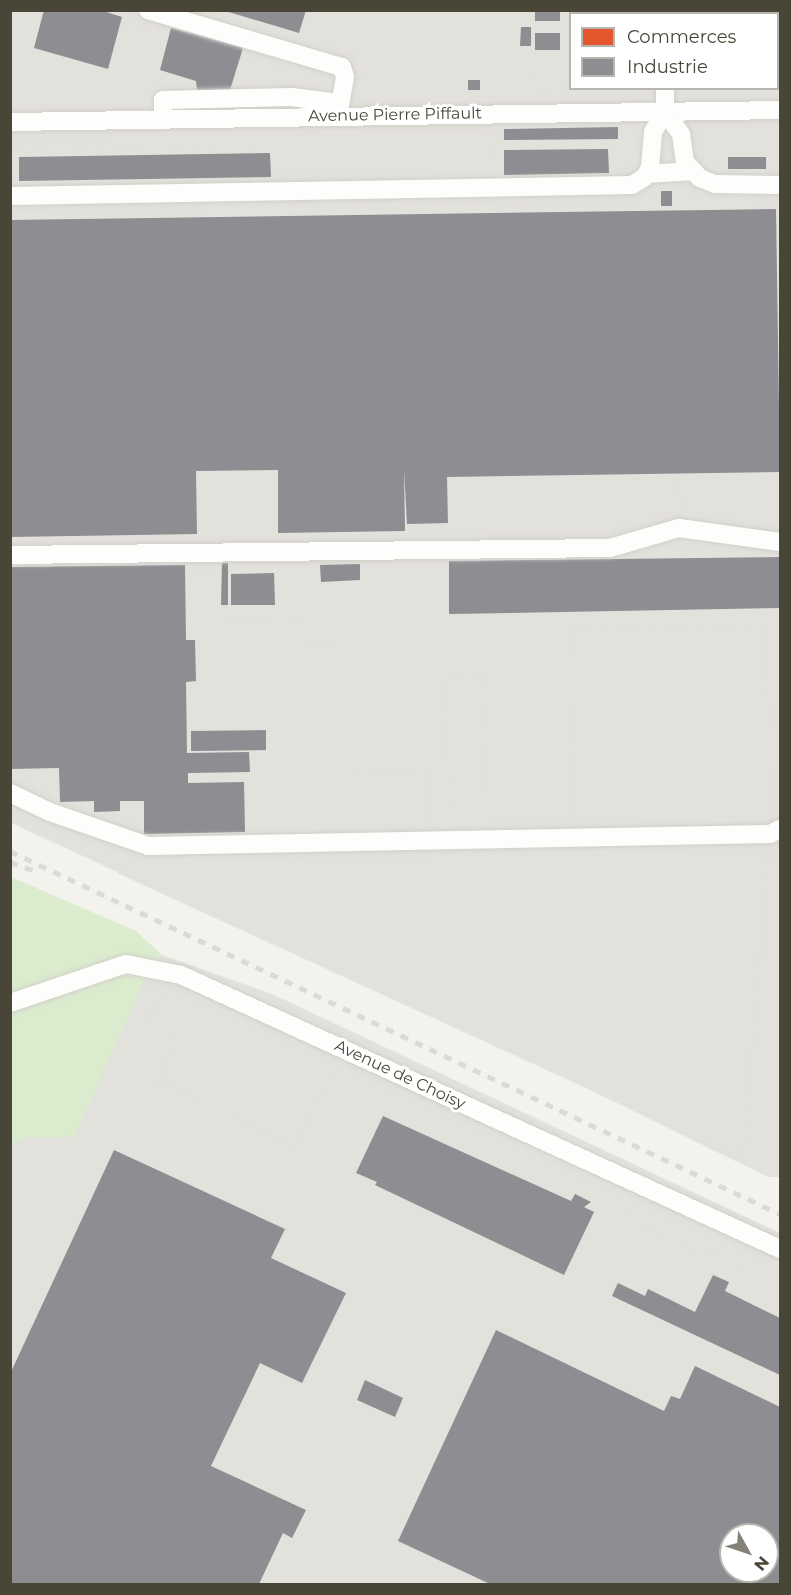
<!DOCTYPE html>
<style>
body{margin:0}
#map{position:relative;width:791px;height:1595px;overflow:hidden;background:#f3f2ed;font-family:Montserrat,sans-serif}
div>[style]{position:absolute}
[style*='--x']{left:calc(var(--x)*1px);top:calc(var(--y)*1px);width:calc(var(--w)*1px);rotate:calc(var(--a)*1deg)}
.industrial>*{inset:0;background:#e3e1db}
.green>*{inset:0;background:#dbecce}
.parking>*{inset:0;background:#e2e1dc}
.shops>*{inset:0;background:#e4572e}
.industry>*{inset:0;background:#8d8d92}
.roads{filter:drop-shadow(0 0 2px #d1d0cb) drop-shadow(0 0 2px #d1d0cb)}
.minor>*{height:18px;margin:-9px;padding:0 9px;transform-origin:9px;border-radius:9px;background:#fdfdfc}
.rail>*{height:4.5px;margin-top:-2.25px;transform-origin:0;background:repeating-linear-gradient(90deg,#dadad9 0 8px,transparent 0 16px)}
span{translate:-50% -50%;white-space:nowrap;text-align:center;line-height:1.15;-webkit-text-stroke:6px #fff;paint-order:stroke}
.street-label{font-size:16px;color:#494638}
.frame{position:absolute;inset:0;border:12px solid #494638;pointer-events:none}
.legend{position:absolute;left:569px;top:12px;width:210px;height:78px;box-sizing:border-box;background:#fff;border:2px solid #b6b5af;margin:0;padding:8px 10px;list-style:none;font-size:18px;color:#494638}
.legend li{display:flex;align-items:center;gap:12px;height:30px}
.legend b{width:30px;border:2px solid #b6b5af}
.north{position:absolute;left:719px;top:1523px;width:60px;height:60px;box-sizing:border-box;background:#fff;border:2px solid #b6b5af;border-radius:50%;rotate:130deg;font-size:16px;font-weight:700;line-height:24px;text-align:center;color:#494638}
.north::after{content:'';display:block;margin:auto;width:21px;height:27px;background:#848277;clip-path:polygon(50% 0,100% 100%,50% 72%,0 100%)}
</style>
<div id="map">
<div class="industrial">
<div style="clip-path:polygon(evenodd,11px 11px,780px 11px,780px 1177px,768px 1177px,570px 1080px,11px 823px,11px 11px,570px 14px,778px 14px,778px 88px,570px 88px,570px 14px)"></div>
<div style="clip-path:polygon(evenodd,10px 923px,162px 955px,272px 994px,780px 1233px,780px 1584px,11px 1584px,10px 923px,731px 1535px,767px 1535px,767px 1571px,731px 1571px,731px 1535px)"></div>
</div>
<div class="green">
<div style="clip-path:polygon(11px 877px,136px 931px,162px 955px,151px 966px,75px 1134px,65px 1138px,27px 1137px,11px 1144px)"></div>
</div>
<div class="parking">
<div style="clip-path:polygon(778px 54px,780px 93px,709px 95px,702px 89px,778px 88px)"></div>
<div style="clip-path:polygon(532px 60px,570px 60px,570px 88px,632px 89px,632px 94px,568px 96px,566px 86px,534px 91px)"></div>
<div style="clip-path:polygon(504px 129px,504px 140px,495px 141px,496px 179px,273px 183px,270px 147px,11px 151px,10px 137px)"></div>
<div style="clip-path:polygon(661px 198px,662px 210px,588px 211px,588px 199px)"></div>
<div style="clip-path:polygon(174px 206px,174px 217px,11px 220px,11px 207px)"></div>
<div style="clip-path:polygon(780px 463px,780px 534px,681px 519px,679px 474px,779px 472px)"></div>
<div style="clip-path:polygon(305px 617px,305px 642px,339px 640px,339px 771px,431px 772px,432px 841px,450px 841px,446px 678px,485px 677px,489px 840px,575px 838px,572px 629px,767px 625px,770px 834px,743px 1160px,117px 873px,148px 846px,250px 844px,250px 750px,227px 731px,227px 618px)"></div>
<div style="clip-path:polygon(181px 975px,347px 1051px,296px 1145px,157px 1082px,175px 1038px,145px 1024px)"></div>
<div style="clip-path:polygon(638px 1192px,724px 1232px,712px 1258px,626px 1219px)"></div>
<div style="clip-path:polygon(753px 1237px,780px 1249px,780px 1318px,733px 1296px,741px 1279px,735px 1276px)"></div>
</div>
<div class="shops">
<div style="clip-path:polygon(680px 10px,780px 10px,780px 54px,778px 14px)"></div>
</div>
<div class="industry">
<div style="clip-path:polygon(44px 10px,100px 10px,122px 17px,108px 69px,34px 48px)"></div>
<div style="clip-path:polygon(222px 10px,306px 10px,299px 33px)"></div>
<div style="clip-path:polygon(535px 10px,560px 10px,560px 21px,535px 21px)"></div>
<div style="clip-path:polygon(589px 10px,608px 10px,613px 14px,591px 14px)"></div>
<div style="clip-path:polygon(521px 27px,531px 27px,531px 46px,520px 46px)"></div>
<div style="clip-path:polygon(171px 28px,243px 48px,230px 90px,197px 90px,196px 81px,160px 70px)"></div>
<div style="clip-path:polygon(535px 33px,560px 33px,560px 50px,535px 50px)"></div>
<div style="clip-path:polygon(468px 80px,480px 80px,480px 90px,468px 90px)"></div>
<div style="clip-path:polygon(618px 127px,618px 139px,504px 140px,504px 129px)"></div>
<div style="clip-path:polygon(608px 149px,609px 173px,504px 175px,504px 150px)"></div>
<div style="clip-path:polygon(270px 153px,271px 177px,19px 181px,19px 157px)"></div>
<div style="clip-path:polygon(728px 157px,766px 157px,766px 169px,728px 169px)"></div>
<div style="clip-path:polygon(661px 191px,672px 191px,672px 206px,661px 206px)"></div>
<div style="clip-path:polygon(776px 209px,780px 472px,447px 477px,448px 523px,407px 524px,404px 468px,405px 531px,278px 533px,278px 470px,196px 471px,197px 534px,10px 537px,10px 220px)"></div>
<div style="clip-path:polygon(780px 557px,780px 608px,449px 614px,449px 561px)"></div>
<div style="clip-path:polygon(222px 563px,228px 563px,228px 605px,221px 605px)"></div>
<div style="clip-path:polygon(360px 564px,360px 580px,321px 582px,320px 565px)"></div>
<div style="clip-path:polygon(185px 565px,186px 640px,195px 640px,196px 681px,186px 682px,187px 753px,249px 752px,250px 772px,188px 773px,188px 783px,244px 782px,245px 832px,144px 834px,144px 801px,120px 801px,120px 811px,94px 812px,94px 801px,60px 802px,59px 768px,10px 769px,10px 567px)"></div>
<div style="clip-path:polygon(274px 573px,275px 605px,231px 605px,231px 574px)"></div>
<div style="clip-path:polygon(266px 730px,266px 750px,191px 751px,191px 731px)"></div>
<div style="clip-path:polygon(383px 1116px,571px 1201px,575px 1194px,591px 1202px,584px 1207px,594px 1212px,564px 1275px,375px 1185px,377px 1182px,356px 1173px)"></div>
<div style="clip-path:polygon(114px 1150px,285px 1229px,271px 1258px,346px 1293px,302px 1383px,260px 1363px,211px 1466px,306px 1510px,292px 1538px,283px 1533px,259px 1584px,10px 1584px,10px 1374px)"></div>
<div style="clip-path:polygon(713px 1275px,729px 1282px,725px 1291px,780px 1318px,780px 1375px,612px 1296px,618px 1283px,645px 1296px,648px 1289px,695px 1312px)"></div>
<div style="clip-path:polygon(evenodd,496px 1330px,664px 1411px,671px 1396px,680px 1399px,695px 1366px,780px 1407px,780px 1584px,490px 1584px,398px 1541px,496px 1330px,731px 1535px,767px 1535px,767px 1571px,731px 1571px,731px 1535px)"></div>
<div style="clip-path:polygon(365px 1380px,403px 1398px,395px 1417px,357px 1400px)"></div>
</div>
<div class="roads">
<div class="minor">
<div style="--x:148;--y:10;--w:202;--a:16.4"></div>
<div style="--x:342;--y:67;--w:10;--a:73"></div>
<div style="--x:345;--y:77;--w:40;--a:100"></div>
<div style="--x:664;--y:10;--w:4;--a:90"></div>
<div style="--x:665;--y:112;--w:27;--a:54"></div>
<div style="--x:681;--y:134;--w:28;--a:82"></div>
<div style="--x:685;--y:162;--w:22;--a:47"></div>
<div style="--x:700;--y:178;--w:16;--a:22"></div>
<div style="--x:715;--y:184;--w:65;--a:0.9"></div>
<div style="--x:163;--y:119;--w:19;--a:-90"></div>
<div style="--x:163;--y:100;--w:128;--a:-1.3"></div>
<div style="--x:291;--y:97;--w:49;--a:7"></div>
<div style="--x:10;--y:122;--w:770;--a:-0.89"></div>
<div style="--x:647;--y:174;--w:46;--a:-3.7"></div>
<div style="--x:10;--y:196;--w:622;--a:-1.01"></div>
<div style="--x:632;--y:185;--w:15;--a:-32"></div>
<div style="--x:645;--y:177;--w:11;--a:-63"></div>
<div style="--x:650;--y:167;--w:35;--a:-85"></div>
<div style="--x:653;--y:132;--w:23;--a:-59"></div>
<div style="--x:665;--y:112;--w:24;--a:-90"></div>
<div style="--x:10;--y:555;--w:600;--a:-0.67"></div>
<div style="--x:610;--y:548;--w:72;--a:-16.2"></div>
<div style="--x:679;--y:528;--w:102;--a:7.9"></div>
<div style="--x:10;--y:793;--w:44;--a:25.4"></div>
<div style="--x:50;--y:812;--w:104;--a:19.1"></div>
<div style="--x:148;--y:846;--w:622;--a:-1.11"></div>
<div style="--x:770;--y:834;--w:11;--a:-27"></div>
<div style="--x:10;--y:1003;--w:122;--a:-18.6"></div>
<div style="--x:126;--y:964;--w:56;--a:11.3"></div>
<div style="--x:181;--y:975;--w:659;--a:24.58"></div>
</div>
</div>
<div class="rail">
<div style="--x:10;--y:851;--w:851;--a:25.24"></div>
<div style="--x:10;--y:862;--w:24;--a:19"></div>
</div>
<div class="street-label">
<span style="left:395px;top:115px;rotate:-1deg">Avenue Pierre Piffault</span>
<span style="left:400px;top:1075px;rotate:25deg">Avenue de Choisy</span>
</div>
<div class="frame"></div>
<ul class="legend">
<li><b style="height:16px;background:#e4572e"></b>Commerces</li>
<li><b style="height:16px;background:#8d8d92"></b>Industrie</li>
</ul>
<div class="north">N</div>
</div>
